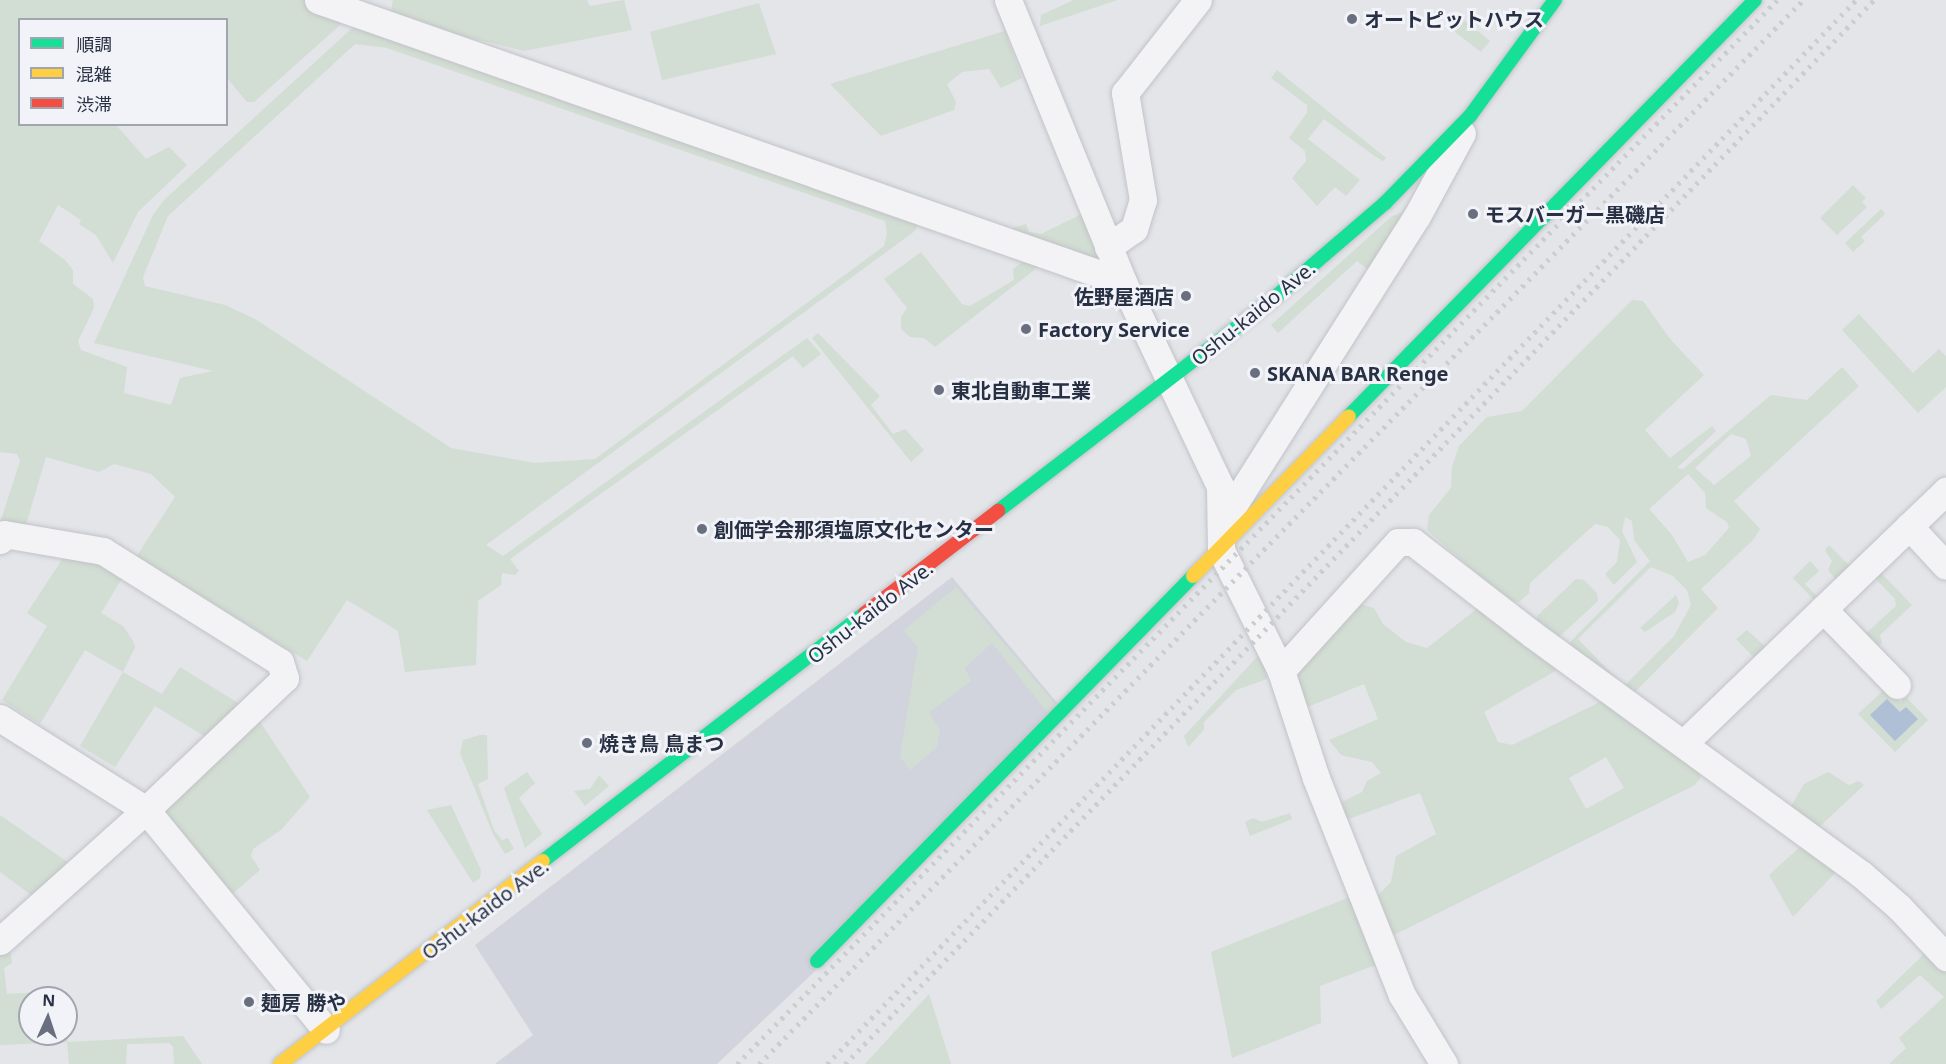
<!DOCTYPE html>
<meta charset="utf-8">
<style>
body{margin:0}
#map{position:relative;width:1946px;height:1064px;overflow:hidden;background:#e3e5e9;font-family:"Noto Sans","Noto Sans JP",sans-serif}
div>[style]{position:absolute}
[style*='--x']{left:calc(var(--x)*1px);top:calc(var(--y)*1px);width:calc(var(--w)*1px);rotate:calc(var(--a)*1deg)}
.built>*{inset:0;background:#d1d4dc}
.green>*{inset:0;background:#d2ddd3}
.water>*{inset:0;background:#afbfd6}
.roads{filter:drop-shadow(0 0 2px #c1c3c7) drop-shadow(0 0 2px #c1c3c7)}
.street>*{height:27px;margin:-13.5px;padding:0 13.5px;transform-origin:13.5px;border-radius:13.5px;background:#f3f3f5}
.fast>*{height:14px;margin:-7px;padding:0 7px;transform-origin:7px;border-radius:7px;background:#16e098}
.slow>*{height:14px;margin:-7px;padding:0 7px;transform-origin:7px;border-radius:7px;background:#ffcf43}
.jam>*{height:14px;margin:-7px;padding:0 7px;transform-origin:7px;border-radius:7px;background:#f24e42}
.rail>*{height:4.5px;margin-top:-2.25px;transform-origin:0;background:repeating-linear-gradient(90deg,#cccdd0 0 3px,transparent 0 9px)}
.dots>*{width:16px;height:16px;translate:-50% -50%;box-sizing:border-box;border:3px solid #f1f3f8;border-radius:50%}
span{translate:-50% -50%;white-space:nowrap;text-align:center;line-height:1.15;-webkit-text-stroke:6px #f1f3f8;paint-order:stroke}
.poi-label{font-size:20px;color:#283044;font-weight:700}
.left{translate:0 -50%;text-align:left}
.right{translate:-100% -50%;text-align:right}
.street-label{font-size:20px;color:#283044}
.legend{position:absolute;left:18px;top:18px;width:210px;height:108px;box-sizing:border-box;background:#f1f3f8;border:2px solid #a1a5b0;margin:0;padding:8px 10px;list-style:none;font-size:18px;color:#283044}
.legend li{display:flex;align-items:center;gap:12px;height:30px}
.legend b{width:30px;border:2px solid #a1a5b0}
.north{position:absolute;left:18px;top:986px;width:60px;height:60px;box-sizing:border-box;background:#f1f3f8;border:2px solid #a1a5b0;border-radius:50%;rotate:3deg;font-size:16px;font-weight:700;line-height:24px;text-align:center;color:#283044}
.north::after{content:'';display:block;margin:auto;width:21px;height:27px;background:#696f7e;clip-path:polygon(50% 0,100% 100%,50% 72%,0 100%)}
</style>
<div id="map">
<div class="built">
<div style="clip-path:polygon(952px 577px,1059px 705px,812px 974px,717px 1064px,495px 1064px,533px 1035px,475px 945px)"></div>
</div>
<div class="green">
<div style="clip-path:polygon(evenodd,0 0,332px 0,346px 6px,339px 26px,254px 102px,247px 102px,227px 78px,226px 20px,20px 20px,20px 124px,116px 125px,146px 159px,169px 147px,187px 165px,138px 212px,113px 263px,96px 235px,79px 224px,81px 220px,58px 205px,39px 241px,65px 260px,73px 270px,73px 284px,93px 299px,94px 308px,78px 341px,81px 350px,127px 367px,124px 393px,171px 405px,180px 378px,213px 371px,94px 343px,153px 215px,164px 200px,360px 21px,920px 217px,915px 231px,486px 545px,503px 556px,807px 338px,821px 354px,803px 368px,793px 356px,510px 559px,519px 571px,515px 575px,502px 573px,501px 585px,478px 601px,476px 665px,405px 672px,398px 631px,347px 600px,307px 661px,136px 557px,175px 497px,151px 474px,114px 464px,99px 472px,46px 457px,25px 528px,0 523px,20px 461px,17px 454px,0 452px,0 0,355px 44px,387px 48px,885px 221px,887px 234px,884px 246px,595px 459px,535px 463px,451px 448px,255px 319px,225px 305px,145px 286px,143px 277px,168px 216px,355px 44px)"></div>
<div style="clip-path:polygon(393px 0,587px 0,590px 6px,624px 0,632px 30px,524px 51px,450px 33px,391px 12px)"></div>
<div style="clip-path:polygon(1074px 0,1117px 0,1040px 26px,1041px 15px)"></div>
<div style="clip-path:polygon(759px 3px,776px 54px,662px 80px,650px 32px)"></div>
<div style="clip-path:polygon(1459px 16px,1490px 41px,1481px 52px,1450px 28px)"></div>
<div style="clip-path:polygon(1005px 31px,1022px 78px,1001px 88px,989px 69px,962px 72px,947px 84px,956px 102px,954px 110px,881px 136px,830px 84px)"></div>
<div style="clip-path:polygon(1277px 70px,1386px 158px,1383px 161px,1376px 157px,1324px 119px,1308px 139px,1360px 180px,1346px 196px,1335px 187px,1317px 206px,1292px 178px,1306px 161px,1305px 151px,1289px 138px,1307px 113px,1307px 105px,1271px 78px)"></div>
<div style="clip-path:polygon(1853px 185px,1866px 198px,1862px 202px,1867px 207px,1837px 235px,1820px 218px)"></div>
<div style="clip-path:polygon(1881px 209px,1885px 214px,1861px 237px,1865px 241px,1853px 252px,1845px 243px)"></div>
<div style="clip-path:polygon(1406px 211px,1369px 270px,1357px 261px,1278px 333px,1271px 325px,1392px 216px)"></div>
<div style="clip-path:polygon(1082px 214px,1100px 260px,1015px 235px,1013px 228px,1026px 224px,1029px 232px,1041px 234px)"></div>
<div style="clip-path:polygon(921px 252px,962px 304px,970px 306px,1014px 280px,1013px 269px,1026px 259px,1042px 264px,935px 347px,924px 338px,910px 337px,901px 329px,901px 317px,907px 308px,884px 279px)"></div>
<div style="clip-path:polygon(evenodd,1632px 300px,1643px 301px,1671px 340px,1704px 375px,1645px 430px,1670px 458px,1712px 426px,1716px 431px,1677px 468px,1683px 469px,1771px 395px,1807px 400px,1842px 367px,1859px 386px,1734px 501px,1760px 529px,1753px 540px,1701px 589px,1718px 608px,1632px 695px,1625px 685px,1674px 636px,1691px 605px,1687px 590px,1673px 576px,1651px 567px,1578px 639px,1614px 676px,1606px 677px,1572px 651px,1570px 642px,1650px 561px,1634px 540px,1632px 521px,1625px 517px,1622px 531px,1637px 562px,1614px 585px,1605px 574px,1617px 562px,1620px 540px,1608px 527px,1595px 524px,1530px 583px,1529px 593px,1519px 602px,1509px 601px,1427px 530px,1429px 515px,1451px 488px,1452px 467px,1459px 446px,1487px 417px,1522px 411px,1632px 300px,1731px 434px,1746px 439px,1751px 456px,1714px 485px,1695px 468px,1731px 434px,1632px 300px,1688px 474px,1705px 493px,1706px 508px,1727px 522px,1729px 528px,1705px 555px,1688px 562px,1672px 535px,1649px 509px,1688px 474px)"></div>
<div style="clip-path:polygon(1859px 314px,1913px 373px,1939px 349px,1946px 356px,1946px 387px,1918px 413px,1842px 330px)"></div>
<div style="clip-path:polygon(818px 333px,880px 396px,871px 405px,893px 434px,905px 429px,924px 450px,911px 462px,812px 338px)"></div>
<div style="clip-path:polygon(1829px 545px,1852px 568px,1837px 581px,1828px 570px,1832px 561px,1825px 550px)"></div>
<div style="clip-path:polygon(67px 552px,92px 557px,124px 575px,101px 613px,123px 626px,133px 641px,135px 647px,123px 672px,162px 694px,180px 667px,243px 706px,209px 739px,155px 706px,115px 767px,80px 746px,123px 672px,85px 650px,40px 724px,2px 700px,47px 626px,27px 613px)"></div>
<div style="clip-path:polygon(1810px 561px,1819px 571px,1805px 584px,1817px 596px,1813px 599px,1793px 578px)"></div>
<div style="clip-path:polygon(1878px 570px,1912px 605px,1880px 635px,1882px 643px,1876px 648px,1864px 635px,1896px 606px,1895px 599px,1872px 575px)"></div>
<div style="clip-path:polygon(1576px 579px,1584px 580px,1597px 593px,1598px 601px,1559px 637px,1537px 624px,1537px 616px)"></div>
<div style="clip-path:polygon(956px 587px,1056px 705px,1047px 712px,992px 643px,965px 668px,971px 681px,929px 713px,940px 729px,937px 747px,910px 770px,900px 757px,918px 648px,904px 630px)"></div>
<div style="clip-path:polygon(1676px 595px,1679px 603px,1675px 612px,1645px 632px,1640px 628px)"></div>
<div style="clip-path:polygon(evenodd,1360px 604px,1374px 608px,1383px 624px,1406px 642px,1427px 648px,1478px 608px,1493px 612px,1557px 670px,1484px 712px,1498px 742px,1512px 745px,1604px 700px,1696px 767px,1701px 777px,1695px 785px,1394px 935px,1377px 902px,1378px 895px,1391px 882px,1396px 856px,1436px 834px,1420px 793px,1343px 821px,1342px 802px,1362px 792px,1367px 781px,1381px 773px,1372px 762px,1341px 755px,1329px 740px,1378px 719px,1364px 684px,1305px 708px,1295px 677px,1304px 660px,1360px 604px,1606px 757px,1624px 788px,1586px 809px,1569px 778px,1606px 757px)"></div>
<div style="clip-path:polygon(1747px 630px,1768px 649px,1756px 660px,1736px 639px)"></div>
<div style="clip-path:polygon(1257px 657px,1263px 658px,1267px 679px,1236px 690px,1204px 722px,1204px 730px,1188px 747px,1184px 736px)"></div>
<div style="clip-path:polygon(1887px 687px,1900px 702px,1906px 697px,1928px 720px,1895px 752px,1858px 714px)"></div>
<div style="clip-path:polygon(258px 719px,310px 797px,281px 830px,253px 849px,251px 856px,260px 870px,232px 894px,165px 813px,165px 801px)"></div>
<div style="clip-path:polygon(480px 735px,487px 735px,488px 779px,478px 784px,494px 830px,502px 840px,508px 838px,514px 849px,505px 854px,493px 834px,460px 753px,463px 740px)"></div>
<div style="clip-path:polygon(527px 772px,535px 783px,519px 798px,542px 834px,525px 848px,504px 788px)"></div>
<div style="clip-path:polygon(1828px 772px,1849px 785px,1859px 781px,1864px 785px,1816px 830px,1791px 812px,1791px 806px,1804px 784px)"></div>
<div style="clip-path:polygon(599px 775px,609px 786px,585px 806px,574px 791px,590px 789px)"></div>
<div style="clip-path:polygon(451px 805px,481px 870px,480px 878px,473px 883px,427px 810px)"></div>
<div style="clip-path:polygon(1290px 813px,1292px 819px,1250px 836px,1245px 822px,1253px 818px,1262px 822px)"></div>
<div style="clip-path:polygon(0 815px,69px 863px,34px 897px,0 872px)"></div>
<div style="clip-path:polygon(1801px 846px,1837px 871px,1793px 917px,1769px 875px)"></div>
<div style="clip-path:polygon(1355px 895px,1378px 964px,1320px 986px,1321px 1023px,1232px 1058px,1211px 952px)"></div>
<div style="clip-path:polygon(10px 945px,12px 963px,4px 968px,7px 994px,57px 991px,59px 998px,30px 998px,30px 1034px,66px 1034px,68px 1042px,183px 1036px,202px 1064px,174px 1064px,173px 1047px,169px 1043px,127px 1044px,126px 1064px,69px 1064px,67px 1042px,0 1045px,0 950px)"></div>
<div style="clip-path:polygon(1928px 950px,1946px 973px,1946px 1064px,1889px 1064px,1906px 1048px,1899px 1038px,1944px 997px,1920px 975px,1881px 1009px,1876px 1001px)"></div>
<div style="clip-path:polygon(929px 994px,951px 1064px,865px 1064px)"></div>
</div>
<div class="water">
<div style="clip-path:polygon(1887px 699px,1900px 712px,1906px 707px,1918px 719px,1895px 741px,1870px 715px)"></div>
</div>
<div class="roads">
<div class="street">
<div style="--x:318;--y:0;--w:853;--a:19.31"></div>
<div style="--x:1008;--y:0;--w:305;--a:67.8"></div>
<div style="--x:1123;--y:282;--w:226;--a:64.6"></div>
<div style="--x:1220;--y:486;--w:64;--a:89.1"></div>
<div style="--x:1221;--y:550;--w:135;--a:63.6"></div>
<div style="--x:1281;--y:671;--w:113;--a:71.9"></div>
<div style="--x:1316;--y:778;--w:233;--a:68.4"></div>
<div style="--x:1402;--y:995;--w:81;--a:58.7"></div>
<div style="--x:1108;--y:247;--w:32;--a:-35"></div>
<div style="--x:1134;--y:229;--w:30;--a:-73"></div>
<div style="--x:1143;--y:200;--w:109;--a:-99.5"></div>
<div style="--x:1125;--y:93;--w:118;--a:-51.9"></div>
<div style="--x:1224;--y:520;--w:360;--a:-57.6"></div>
<div style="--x:1417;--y:216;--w:94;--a:-61.5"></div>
<div style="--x:1909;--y:526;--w:54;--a:47.2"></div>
<div style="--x:0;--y:540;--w:7;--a:-56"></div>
<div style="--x:4;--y:534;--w:100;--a:9.7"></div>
<div style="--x:103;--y:551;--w:209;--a:32.1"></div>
<div style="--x:280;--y:662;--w:17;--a:73"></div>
<div style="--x:285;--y:678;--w:192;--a:136.5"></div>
<div style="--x:146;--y:810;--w:196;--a:138.1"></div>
<div style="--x:1823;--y:609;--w:106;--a:45.8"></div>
<div style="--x:1281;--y:671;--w:174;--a:-47.8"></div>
<div style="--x:1398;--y:542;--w:15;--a:0"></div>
<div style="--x:1413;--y:542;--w:150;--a:37.7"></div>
<div style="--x:1532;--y:634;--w:407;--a:36.1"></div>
<div style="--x:1861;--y:874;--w:50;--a:41"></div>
<div style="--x:1899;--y:907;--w:69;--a:46.8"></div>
<div style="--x:0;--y:718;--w:173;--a:32.2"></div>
<div style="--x:146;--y:810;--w:284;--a:50.7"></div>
<div style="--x:1684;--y:743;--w:364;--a:-43.9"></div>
</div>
<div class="fast">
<div style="--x:1349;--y:416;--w:581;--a:-45.7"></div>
<div style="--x:998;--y:511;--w:347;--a:-37.6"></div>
<div style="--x:1273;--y:299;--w:148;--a:-40.6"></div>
<div style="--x:1385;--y:203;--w:122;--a:-45.7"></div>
<div style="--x:1470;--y:116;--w:144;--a:-53.8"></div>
<div style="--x:543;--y:861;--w:406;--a:-37.6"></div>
<div style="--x:817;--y:961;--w:538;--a:-45.68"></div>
</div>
<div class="slow">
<div style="--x:1193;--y:576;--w:223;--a:-45.7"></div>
<div style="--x:280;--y:1064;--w:332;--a:-37.7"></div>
</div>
<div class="jam">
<div style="--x:865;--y:613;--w:168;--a:-37.5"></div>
</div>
</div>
<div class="rail">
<div style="--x:737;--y:1064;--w:1488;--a:-45.65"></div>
<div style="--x:759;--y:1064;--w:1491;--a:-45.54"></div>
<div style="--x:827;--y:1064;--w:1480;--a:-45.96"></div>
<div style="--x:845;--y:1064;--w:1480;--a:-45.96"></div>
</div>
<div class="dots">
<div style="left:1352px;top:19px;background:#696f7e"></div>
<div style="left:1473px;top:214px;background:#696f7e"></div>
<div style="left:1186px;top:296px;background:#696f7e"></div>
<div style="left:1026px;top:329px;background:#696f7e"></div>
<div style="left:1255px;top:373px;background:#696f7e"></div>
<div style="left:939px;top:390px;background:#696f7e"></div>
<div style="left:702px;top:529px;background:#696f7e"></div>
<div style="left:587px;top:743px;background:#696f7e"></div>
<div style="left:249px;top:1002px;background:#696f7e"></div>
</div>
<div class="poi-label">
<span class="left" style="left:1364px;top:19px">オートピットハウス</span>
<span class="left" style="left:1485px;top:214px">モスバーガー黒磯店</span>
<span class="right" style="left:1174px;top:296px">佐野屋酒店</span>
<span class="left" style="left:1038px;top:329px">Factory Service</span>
<span class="left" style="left:1267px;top:373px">SKANA BAR Renge</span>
<span class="left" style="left:951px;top:390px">東北自動車工業</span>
<span class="left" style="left:714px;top:529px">創価学会那須塩原文化センター</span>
<span class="left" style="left:599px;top:743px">焼き鳥 鳥まつ</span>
<span class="left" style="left:261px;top:1002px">麺房 勝や</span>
</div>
<div class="street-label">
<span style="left:1253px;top:313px;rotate:-39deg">Oshu-kaido Ave.</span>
<span style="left:870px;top:612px;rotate:-38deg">Oshu-kaido Ave.</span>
<span style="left:485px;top:909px;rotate:-37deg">Oshu-kaido Ave.</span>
</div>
<ul class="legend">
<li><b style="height:8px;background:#16e098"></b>順調</li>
<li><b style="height:8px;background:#ffcf43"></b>混雑</li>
<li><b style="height:8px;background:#f24e42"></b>渋滞</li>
</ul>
<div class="north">N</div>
</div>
